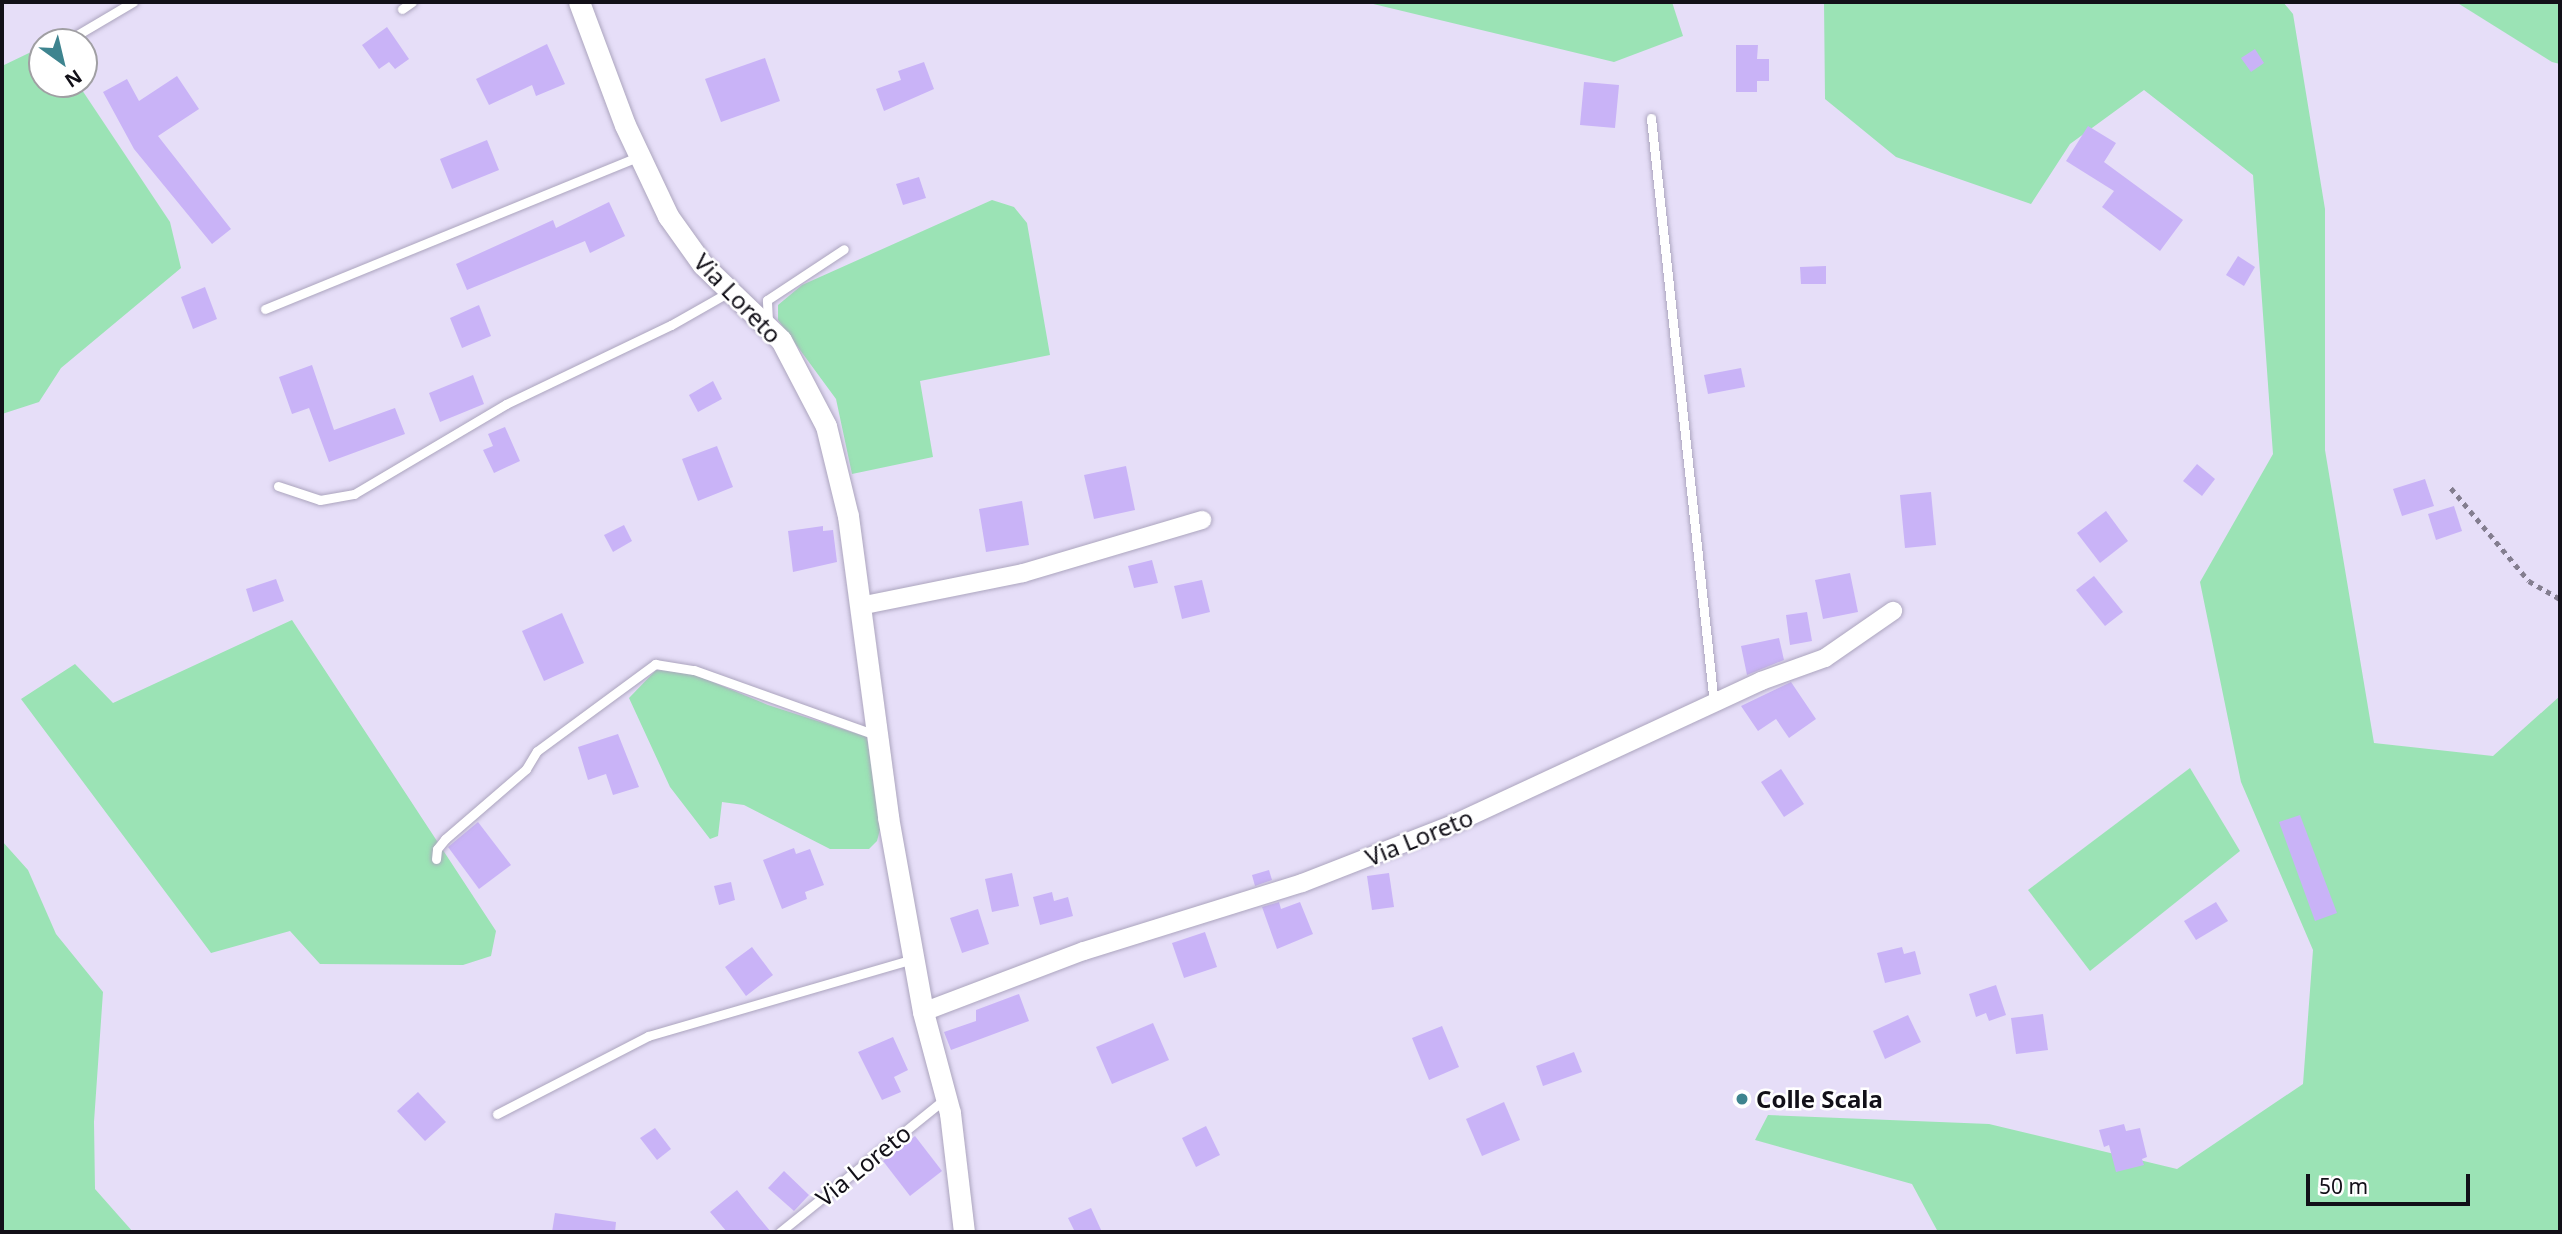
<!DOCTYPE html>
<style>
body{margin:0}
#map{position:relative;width:2562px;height:1234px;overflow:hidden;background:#e6def8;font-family:"Noto Sans",sans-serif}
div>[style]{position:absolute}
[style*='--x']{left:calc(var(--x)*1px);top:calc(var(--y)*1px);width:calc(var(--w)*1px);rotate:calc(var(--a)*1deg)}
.green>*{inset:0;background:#9be3b5}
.building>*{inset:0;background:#c9b3f7}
.path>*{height:4.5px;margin-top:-2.25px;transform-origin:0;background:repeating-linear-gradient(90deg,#837d8f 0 5px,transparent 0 10px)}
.roads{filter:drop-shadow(0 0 2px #aca5be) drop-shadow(0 0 2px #aca5be)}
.service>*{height:9px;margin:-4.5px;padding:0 4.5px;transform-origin:4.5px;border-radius:4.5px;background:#fff}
.minor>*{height:18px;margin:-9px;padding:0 9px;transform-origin:9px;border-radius:9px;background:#fff}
.tertiary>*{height:21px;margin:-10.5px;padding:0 10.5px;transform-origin:10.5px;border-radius:10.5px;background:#fff}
.dots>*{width:19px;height:19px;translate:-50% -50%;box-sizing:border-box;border:4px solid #fff;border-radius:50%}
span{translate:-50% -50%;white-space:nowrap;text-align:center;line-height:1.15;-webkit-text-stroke:5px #fff;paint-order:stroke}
.street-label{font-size:24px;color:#121018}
.poi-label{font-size:24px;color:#121018;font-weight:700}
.left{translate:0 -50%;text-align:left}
.frame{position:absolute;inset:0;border:4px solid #121018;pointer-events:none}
.north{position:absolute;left:28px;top:28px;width:70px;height:70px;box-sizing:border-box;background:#fff;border:2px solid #a09fa3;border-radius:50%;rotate:146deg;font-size:19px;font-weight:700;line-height:28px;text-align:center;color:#121018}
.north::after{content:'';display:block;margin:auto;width:24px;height:32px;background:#3e848f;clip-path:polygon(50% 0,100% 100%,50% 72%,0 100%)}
.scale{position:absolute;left:2306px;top:1174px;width:164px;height:32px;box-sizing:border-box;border:4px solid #121018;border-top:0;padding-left:9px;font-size:21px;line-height:24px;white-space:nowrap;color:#121018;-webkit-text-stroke:5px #fff;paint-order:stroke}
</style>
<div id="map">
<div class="green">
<div style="clip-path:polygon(1365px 2px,1672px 2px,1683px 36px,1614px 62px)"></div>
<div style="clip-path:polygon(1824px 2px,2283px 2px,2293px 14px,2325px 209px,2325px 450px,2374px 743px,2493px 756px,2560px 696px,2560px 1232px,1938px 1232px,1912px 1184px,1755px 1140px,1768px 1115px,1989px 1124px,2177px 1169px,2303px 1084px,2313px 950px,2241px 782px,2200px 582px,2273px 454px,2253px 175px,2144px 90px,2070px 144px,2031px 204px,1896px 157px,1825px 99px)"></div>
<div style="clip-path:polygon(2456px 2px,2560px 2px,2560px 64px,2552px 62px)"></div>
<div style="clip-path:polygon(29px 53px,42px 59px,42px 84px,78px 84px,170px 222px,181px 268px,61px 368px,39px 402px,2px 414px,2px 66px)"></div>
<div style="clip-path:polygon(992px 200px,1014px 207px,1027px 223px,1050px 355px,920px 381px,933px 457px,852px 474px,836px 399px,778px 320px,778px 305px,802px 285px)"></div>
<div style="clip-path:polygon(292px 620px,496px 931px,491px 956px,463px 965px,320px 964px,290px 931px,211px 953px,21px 699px,75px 664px,113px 703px)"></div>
<div style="clip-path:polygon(656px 670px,686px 671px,768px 705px,867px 737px,881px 826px,877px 841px,869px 849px,830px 849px,744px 805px,722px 802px,718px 836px,710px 839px,670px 787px,629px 698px)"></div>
<div style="clip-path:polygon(2190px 768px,2240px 851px,2090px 971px,2028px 890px)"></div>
<div style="clip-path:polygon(2px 841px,28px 870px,56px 934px,103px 992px,94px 1122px,95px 1189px,133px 1232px,2px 1232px)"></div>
</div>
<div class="building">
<div style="clip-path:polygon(387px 27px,409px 59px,395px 69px,389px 62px,379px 69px,362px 45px)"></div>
<div style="clip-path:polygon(547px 44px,565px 84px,536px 96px,532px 85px,489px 105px,476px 79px)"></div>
<div style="clip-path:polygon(1736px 45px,1758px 45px,1757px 59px,1769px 59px,1769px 81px,1757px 81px,1757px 92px,1736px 92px)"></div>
<div style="clip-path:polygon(2255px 49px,2264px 63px,2251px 72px,2241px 58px)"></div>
<div style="clip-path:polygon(765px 58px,780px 101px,721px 122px,705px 79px)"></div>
<div style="clip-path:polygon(924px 62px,934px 89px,884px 111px,876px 89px,901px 80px,898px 71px)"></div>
<div style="clip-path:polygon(177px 76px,199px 109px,158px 136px,231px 229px,212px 244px,134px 149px,103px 92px,127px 79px,139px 101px)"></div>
<div style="clip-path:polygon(1584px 82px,1619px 85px,1615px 128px,1580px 125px)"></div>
<div style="clip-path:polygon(2088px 126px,2116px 143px,2104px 162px,2183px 220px,2160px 251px,2102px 207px,2114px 191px,2066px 161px)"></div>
<div style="clip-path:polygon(487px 140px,499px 170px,452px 189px,440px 159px)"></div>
<div style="clip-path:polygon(919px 177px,926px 198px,903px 205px,896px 184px)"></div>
<div style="clip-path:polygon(609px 202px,625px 236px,590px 253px,585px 241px,467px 290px,456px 264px,553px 220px,556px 228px)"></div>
<div style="clip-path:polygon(2238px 256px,2255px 267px,2244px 286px,2226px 275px)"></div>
<div style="clip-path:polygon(1826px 266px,1826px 284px,1801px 284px,1800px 267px)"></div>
<div style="clip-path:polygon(205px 287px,217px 319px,193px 329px,181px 297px)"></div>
<div style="clip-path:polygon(479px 305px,491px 336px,462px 348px,450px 318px)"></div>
<div style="clip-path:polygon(312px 365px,334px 430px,395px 408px,405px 434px,329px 462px,309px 408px,292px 414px,279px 377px)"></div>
<div style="clip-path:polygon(1741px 368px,1745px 387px,1708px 394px,1704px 375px)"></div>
<div style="clip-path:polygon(473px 375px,484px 404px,440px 422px,429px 393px)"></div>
<div style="clip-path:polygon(713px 381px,722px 399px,698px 412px,689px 395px)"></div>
<div style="clip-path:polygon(505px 427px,520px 461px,494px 473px,483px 450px,493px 446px,488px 434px)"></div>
<div style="clip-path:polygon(717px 446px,733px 487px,698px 501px,682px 459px)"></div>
<div style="clip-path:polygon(2197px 464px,2215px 479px,2202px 496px,2183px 481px)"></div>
<div style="clip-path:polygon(1126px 466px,1135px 510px,1094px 519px,1084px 475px)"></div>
<div style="clip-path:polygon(2425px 479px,2434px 506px,2402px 516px,2393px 489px)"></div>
<div style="clip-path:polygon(1931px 492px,1936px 545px,1905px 548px,1900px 495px)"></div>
<div style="clip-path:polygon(1022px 501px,1029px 545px,986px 552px,979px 509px)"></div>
<div style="clip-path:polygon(2454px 506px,2462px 531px,2436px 540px,2428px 514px)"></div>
<div style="clip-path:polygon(2106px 511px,2128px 541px,2100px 563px,2077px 533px)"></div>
<div style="clip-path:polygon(624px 525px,632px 541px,613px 552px,604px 535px)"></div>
<div style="clip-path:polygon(823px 526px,823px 531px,833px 530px,837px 562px,793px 572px,788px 531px)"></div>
<div style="clip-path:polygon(1152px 560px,1158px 583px,1134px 588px,1128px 566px)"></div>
<div style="clip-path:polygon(1850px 573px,1858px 612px,1823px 619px,1815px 580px)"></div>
<div style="clip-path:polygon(2094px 576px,2123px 612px,2105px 626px,2076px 590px)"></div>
<div style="clip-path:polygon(276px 579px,284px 601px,253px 612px,246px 589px)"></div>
<div style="clip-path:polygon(1202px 580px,1210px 612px,1182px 619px,1174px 586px)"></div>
<div style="clip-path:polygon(1807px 612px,1812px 641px,1790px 645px,1786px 615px)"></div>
<div style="clip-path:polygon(562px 613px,584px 663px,544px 681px,522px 631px)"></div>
<div style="clip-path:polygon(1779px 638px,1784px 660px,1747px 675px,1741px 646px)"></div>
<div style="clip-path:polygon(1791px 682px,1816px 719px,1789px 738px,1776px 719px,1758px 731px,1741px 706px)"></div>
<div style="clip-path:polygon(618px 734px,639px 787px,613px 795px,606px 774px,588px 780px,578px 747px)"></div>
<div style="clip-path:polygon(1781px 769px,1804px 804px,1784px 817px,1761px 782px)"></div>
<div style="clip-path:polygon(2300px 815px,2337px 913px,2315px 921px,2279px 822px)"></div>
<div style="clip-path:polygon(478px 822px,511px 865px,479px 889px,448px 847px)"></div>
<div style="clip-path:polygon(794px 848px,796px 854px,810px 849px,824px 885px,805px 892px,807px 899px,782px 909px,763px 860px)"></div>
<div style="clip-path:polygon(1269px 870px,1272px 880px,1255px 886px,1252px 875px)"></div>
<div style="clip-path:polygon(1012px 873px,1019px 906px,992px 912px,985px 879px)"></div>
<div style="clip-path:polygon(1389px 873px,1394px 907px,1372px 910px,1367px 876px)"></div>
<div style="clip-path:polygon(731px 882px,735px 900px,719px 905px,714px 886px)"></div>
<div style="clip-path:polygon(1052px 892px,1054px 901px,1068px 897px,1073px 916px,1040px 925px,1033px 897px)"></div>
<div style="clip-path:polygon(1279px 902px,1281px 909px,1300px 902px,1313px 934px,1277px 949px,1262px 907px)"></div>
<div style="clip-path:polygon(2216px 902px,2228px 921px,2196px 940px,2184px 921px)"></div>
<div style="clip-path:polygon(978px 909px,989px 944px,962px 953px,950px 918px)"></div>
<div style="clip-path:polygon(1205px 932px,1217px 967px,1184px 978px,1172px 943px)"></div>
<div style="clip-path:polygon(752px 947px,773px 975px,746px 996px,725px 967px)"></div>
<div style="clip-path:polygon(1902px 947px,1904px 954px,1915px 951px,1921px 974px,1885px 983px,1877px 953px)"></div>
<div style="clip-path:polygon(1996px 985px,2006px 1015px,1989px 1021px,1986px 1013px,1976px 1017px,1969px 994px)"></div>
<div style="clip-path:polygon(1019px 994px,1029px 1021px,951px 1050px,944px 1032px,976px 1021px,976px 1010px)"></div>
<div style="clip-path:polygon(2043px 1014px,2048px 1050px,2016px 1054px,2011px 1018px)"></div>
<div style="clip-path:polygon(1908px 1015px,1921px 1042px,1885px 1059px,1873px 1031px)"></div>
<div style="clip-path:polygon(1153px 1023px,1169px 1060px,1112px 1084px,1096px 1047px)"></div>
<div style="clip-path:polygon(1442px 1026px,1459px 1067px,1429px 1080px,1412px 1038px)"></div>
<div style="clip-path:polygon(893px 1037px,908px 1070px,894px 1077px,901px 1092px,882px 1100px,858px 1052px)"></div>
<div style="clip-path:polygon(1574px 1052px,1582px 1072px,1543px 1086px,1536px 1066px)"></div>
<div style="clip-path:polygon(418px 1092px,446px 1122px,425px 1141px,397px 1111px)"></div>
<div style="clip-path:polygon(1504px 1102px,1520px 1140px,1482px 1156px,1466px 1119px)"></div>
<div style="clip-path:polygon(2124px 1124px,2126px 1131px,2140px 1128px,2147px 1157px,2142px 1159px,2144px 1165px,2116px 1172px,2109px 1145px,2104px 1147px,2099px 1130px)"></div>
<div style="clip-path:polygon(1206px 1126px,1220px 1155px,1196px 1167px,1182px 1138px)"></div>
<div style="clip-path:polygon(655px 1128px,671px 1149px,657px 1160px,640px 1138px)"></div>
<div style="clip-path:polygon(915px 1136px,942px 1171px,910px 1196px,883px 1161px)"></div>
<div style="clip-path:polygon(784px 1171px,809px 1195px,794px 1211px,768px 1188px)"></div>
<div style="clip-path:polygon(737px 1190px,756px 1214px,771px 1232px,727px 1232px,710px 1212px)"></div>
<div style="clip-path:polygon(1091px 1208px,1102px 1232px,1075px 1232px,1068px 1218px)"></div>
<div style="clip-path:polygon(555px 1213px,616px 1222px,615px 1232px,552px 1232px)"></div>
</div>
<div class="path">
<div style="--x:2451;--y:488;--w:121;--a:50"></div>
<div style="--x:2529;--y:581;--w:36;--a:30"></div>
</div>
<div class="roads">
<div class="service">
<div style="--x:402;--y:9;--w:12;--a:-35"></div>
<div style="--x:65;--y:42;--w:79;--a:-30.5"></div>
<div style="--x:1651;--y:118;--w:590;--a:83.87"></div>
<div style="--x:265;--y:309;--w:404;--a:-22.2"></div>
<div style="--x:768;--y:321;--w:21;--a:-93"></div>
<div style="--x:767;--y:300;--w:92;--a:-33.5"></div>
<div style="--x:278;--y:486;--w:44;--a:18.4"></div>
<div style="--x:320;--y:500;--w:35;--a:-10"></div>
<div style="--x:354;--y:494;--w:177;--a:-30.6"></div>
<div style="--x:506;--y:404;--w:183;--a:-25.6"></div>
<div style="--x:671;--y:325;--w:67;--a:-29.6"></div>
<div style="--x:436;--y:859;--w:10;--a:-84"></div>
<div style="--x:437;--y:849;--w:13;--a:-51"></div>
<div style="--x:445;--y:839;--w:107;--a:-40.8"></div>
<div style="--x:526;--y:769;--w:21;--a:-59"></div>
<div style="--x:537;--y:751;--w:147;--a:-36.4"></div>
<div style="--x:655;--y:664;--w:39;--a:9"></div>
<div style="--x:694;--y:670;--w:193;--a:19.7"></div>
<div style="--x:497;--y:1114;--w:170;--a:-27.3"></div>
<div style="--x:648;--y:1036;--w:276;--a:-16.2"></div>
<div style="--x:780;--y:1232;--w:212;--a:-38.9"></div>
</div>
<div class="minor">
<div style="--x:860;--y:606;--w:166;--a:-11.4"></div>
<div style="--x:1023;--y:573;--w:187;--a:-16.5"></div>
<div style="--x:923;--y:1012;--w:172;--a:-20.8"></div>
<div style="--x:1084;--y:951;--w:228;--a:-17.3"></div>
<div style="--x:1302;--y:883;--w:160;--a:-21.3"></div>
<div style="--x:1451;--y:825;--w:342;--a:-24.9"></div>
<div style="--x:1761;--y:681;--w:68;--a:-19.8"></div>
<div style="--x:1825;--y:658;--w:83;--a:-34.7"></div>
</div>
<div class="tertiary">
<div style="--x:579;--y:2;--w:131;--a:69.5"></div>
<div style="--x:625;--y:125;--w:101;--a:64.7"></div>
<div style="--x:668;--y:216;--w:60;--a:54.5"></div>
<div style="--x:703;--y:265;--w:108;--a:43.9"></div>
<div style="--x:781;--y:340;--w:97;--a:62.4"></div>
<div style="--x:826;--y:426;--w:93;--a:76.3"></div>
<div style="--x:848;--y:516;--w:304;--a:82.4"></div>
<div style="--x:888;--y:817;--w:198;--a:79.8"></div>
<div style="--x:923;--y:1012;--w:105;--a:75"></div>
<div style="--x:950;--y:1113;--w:120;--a:83.3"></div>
</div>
</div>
<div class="dots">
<div style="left:1742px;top:1099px;background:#3e848f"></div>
</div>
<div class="street-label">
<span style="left:738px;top:298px;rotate:46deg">Via Loreto</span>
<span style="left:1419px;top:837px;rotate:-22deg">Via Loreto</span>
<span style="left:863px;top:1165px;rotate:-39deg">Via Loreto</span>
</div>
<div class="poi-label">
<span class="left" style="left:1756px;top:1099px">Colle Scala</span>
</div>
<div class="frame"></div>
<div class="north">N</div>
<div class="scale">50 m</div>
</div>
